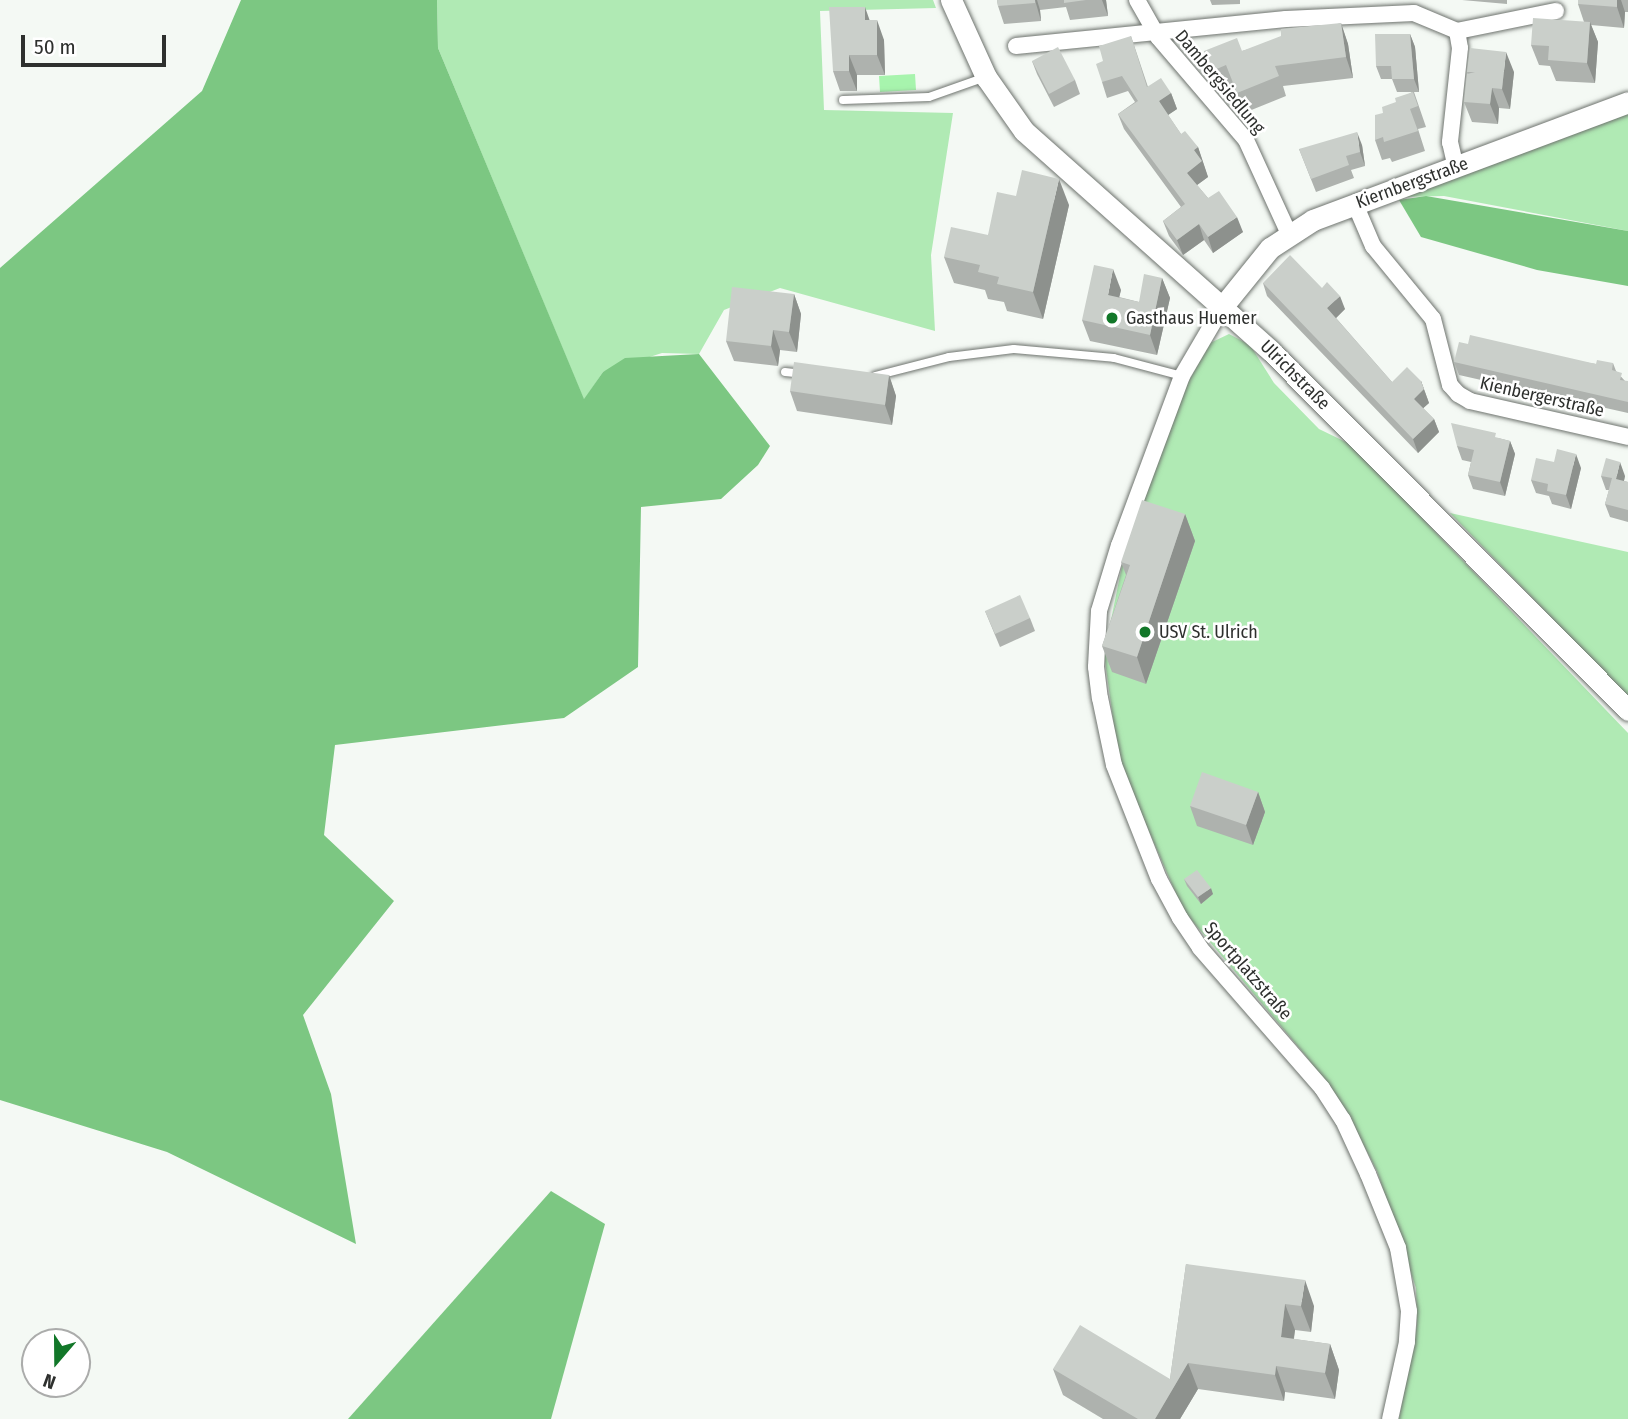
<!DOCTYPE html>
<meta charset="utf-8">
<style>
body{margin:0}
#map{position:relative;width:1628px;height:1419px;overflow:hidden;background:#f4f9f4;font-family:"Fira Sans Condensed",sans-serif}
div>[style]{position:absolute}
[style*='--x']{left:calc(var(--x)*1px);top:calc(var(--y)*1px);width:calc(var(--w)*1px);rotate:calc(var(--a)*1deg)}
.green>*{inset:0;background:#b0eab4}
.forest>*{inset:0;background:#7cc782}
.water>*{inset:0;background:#a7f4ad}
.roads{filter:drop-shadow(0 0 2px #6e736e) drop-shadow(0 0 2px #6e736e)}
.lane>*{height:8px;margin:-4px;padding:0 4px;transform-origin:4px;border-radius:4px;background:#fff}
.street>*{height:16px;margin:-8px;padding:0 8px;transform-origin:8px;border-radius:8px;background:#fff}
.secondary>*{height:21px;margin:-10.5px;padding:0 10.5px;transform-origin:10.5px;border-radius:10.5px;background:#fff}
.wall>*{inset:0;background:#aeb2ae}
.shaded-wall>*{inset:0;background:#8d918d}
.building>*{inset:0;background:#cacfca}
.dots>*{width:19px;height:19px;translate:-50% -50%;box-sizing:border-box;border:4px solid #fff;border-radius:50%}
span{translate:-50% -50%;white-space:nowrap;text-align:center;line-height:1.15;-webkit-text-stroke:5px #fff;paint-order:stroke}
.street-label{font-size:18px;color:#2e302e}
.poi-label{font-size:18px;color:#2e302e}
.left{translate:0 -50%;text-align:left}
.north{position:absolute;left:21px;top:1328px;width:70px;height:70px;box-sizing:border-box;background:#fff;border:2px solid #abacab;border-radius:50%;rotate:200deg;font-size:19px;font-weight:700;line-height:28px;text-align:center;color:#2e302e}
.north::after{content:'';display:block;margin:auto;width:24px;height:32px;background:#127729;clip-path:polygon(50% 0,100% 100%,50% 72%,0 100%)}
.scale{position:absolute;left:21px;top:35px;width:145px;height:32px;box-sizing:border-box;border:4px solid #2e302e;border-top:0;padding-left:9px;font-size:21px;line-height:24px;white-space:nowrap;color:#2e302e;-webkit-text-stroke:5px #fff;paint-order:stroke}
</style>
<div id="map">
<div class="green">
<div style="clip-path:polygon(437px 0,933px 0,936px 8px,820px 11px,824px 110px,953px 113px,931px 255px,935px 331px,780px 288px,724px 310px,699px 354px,662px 353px,603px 372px,584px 400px,438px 48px)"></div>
<div style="clip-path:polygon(1628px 111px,1628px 231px,1444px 196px,1398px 197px)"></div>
<div style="clip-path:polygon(1229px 334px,1250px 345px,1274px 383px,1319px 429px,1352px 445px,1628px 733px,1628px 1419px,1399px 1419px,1417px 1325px,1416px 1288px,1377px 1171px,1346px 1111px,1306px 1056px,1183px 910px,1119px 762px,1104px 654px,1122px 566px,1169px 420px,1208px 344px)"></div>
<div style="clip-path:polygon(1450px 513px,1628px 552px,1628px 696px,1608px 676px)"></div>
</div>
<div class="forest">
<div style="clip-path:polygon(241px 0,437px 0,438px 48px,584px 399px,603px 372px,625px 358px,699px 354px,770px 446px,758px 465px,721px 499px,641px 507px,638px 667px,564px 718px,335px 745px,324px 835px,394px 901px,303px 1015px,331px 1094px,356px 1244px,167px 1152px,0 1100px,0 268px,202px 91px)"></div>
<div style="clip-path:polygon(1426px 196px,1628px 231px,1628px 286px,1537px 270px,1421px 237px,1399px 200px)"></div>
<div style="clip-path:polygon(551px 1191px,605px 1224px,551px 1419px,348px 1419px)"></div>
</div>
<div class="water">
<div style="clip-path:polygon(915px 74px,916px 90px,880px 92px,879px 76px)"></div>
</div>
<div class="roads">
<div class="lane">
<div style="--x:843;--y:100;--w:86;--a:-2"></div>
<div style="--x:929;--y:97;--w:57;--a:-19.4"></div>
<div style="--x:785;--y:372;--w:18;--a:6"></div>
<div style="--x:875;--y:376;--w:76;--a:-14.4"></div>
<div style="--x:949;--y:357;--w:65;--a:-7"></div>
<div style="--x:1014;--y:349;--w:100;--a:5.1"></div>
<div style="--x:1114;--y:358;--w:70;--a:14.8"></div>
</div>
<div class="street">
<div style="--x:1137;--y:0;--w:43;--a:60.4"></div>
<div style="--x:1158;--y:37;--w:135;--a:49.5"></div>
<div style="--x:1246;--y:140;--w:103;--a:65.4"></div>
<div style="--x:1457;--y:31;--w:101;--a:-11.4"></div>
<div style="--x:1016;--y:46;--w:271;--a:-5.7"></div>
<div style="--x:1286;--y:19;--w:128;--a:-2.7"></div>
<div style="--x:1414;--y:13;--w:47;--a:22.7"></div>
<div style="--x:1457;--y:31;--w:17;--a:80"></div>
<div style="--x:1460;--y:48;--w:95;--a:96.1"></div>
<div style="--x:1450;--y:142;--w:26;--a:77"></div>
<div style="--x:1355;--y:204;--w:46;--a:66.8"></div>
<div style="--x:1373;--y:246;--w:94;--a:50.6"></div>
<div style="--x:1433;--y:319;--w:68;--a:75.6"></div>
<div style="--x:1450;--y:385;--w:12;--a:48"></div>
<div style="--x:1458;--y:394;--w:14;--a:30"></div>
<div style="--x:1470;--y:401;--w:162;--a:12.8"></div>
<div style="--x:1223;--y:306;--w:81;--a:120.4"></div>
<div style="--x:1182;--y:376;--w:180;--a:110.4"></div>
<div style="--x:1119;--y:545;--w:69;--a:106.9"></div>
<div style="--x:1099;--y:611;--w:56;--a:93.1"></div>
<div style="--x:1096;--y:667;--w:31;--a:83"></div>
<div style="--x:1100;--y:698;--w:68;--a:78.2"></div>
<div style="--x:1114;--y:765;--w:123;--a:68.5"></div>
<div style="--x:1159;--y:879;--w:44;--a:61.7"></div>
<div style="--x:1180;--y:918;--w:36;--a:56"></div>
<div style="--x:1200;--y:948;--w:186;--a:48.9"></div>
<div style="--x:1322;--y:1088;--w:38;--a:57"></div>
<div style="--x:1343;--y:1120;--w:60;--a:65.2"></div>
<div style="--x:1368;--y:1174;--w:80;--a:67.9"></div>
<div style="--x:1398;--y:1248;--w:64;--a:80.1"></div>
<div style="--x:1409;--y:1311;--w:31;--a:94"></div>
<div style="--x:1407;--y:1342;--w:79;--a:102.4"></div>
</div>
<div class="secondary">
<div style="--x:951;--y:0;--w:85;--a:65.6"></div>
<div style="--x:986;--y:77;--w:66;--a:54.9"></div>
<div style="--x:1024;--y:131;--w:331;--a:41.7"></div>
<div style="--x:1271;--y:351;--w:506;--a:45.16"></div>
<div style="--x:1223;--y:306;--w:75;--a:-51"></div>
<div style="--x:1270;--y:248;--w:51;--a:-33.1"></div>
<div style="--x:1313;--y:220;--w:336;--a:-20.5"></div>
</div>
</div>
<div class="wall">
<div style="clip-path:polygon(997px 0,1106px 0,1108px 16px,1070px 20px,1066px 7px,1040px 10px,1041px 21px,1004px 24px,998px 6px)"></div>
<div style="clip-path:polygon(1210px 0,1240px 0,1240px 4px,1212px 5px)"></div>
<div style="clip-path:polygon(1462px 0,1507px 0,1507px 4px)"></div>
<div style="clip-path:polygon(1578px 0,1628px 0,1628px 12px,1625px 12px,1624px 28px,1591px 25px,1598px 42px,1595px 83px,1556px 81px,1550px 66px,1539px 65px,1531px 45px,1584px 22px,1578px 4px)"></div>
<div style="clip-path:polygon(870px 20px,884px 40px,885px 75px,857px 75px,857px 91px,840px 91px,833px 71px)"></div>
<div style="clip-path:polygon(1341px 23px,1348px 44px,1353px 78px,1283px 86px,1286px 96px,1244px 113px,1234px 86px,1219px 91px,1204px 51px,1242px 51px)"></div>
<div style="clip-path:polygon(1410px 34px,1415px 47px,1419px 92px,1414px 92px,1426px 127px,1418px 129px,1425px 151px,1392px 162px,1390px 158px,1382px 160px,1375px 140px,1383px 113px,1412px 92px,1397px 92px,1392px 79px,1381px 79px,1376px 66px)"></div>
<div style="clip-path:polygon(1131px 36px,1148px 87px,1171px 93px,1177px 109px,1168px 115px,1181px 134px,1198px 147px,1208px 177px,1197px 185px,1208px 198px,1243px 232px,1213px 253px,1204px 240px,1183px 255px,1169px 236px,1163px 221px,1181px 207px,1124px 129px,1118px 114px,1135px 102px,1128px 91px,1107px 98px,1102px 82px,1103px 61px)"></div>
<div style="clip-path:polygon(1032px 61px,1075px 80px,1080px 94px,1054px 107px,1037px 74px)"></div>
<div style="clip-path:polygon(1467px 72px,1514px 72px,1510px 109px,1499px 108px,1498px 124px,1472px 122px,1464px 102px,1468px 74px)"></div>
<div style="clip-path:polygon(1362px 145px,1365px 166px,1351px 170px,1354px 178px,1316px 192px,1299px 149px)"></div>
<div style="clip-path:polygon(1016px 196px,1069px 205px,1043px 319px,1007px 311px,1004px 302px,988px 299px,985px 290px,954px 283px,944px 257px,988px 235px)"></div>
<div style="clip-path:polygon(1162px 278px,1170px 298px,1157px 355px,1090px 341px,1082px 320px,1121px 290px,1119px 297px,1139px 302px)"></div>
<div style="clip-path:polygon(1263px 283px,1322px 288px,1345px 309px,1336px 318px,1392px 382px,1421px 381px,1429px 403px,1423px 408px,1434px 419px,1439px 432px,1418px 453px,1267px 296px)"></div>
<div style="clip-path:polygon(794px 294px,801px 314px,797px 352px,780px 350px,778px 366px,734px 361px,726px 341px)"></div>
<div style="clip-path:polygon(1468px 344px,1596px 364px,1613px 363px,1616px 371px,1625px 381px,1628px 381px,1628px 413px,1459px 375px,1454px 362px)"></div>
<div style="clip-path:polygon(889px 375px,896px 396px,892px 425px,797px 411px,790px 391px)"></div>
<div style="clip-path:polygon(1498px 438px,1510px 441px,1515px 454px,1505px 496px,1473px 489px,1468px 475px,1471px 462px,1462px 460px,1457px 446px)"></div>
<div style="clip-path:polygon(1554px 462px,1581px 468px,1571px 509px,1552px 504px,1549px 496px,1536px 493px,1531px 480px)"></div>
<div style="clip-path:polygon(1601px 476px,1625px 476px,1624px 481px,1628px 482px,1628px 522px,1610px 517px,1605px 504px,1609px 490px,1606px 490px)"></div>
<div style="clip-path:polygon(1185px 514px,1195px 541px,1146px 684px,1112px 672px,1102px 646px,1126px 575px,1121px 562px)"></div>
<div style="clip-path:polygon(985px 611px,1030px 618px,1035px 631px,1000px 647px)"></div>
<div style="clip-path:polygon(1258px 792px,1265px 812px,1253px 845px,1197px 826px,1190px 806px)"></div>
<div style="clip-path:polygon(1184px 879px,1213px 894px,1201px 904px,1187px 886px)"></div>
<div style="clip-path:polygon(1186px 1264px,1314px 1306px,1311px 1332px,1295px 1330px,1294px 1339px,1330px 1344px,1339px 1370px,1335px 1399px,1285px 1392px,1284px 1401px,1198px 1389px,1180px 1419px,1103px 1419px,1063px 1395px,1053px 1369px,1170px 1379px)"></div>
</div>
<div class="shaded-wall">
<div style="clip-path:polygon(1035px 0,1037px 0,1040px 10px,1041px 21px)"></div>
<div style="clip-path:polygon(1102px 0,1106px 0,1108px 16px)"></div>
<div style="clip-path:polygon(1617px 0,1621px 0,1625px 12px,1624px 28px,1617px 7px)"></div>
<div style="clip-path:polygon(865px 7px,872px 27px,865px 20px)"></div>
<div style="clip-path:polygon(877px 20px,884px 40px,885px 75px,877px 55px)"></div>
<div style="clip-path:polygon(1590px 22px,1598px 42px,1595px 83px,1587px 63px)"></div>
<div style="clip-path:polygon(1341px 23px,1348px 44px,1353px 78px,1346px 57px)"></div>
<div style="clip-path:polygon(1410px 34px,1415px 47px,1419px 92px,1414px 79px)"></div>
<div style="clip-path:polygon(1506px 52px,1514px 72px,1510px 109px,1502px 89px)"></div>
<div style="clip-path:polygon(849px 55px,857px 75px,857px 91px,849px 71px)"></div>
<div style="clip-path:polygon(1492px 88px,1499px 108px,1498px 124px,1490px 104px)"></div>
<div style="clip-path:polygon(1171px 93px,1177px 109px,1165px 117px,1159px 101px)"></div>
<div style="clip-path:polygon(1357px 132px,1362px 145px,1365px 166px,1360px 152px)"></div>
<div style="clip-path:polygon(1198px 147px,1208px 177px,1193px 188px,1187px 173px,1194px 150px)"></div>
<div style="clip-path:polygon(1059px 179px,1069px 205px,1043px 319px,1033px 292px)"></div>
<div style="clip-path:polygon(1237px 217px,1243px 232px,1213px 253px,1208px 237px)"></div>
<div style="clip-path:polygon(1199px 224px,1204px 240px,1183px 255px,1177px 240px)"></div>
<div style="clip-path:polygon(1113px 269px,1121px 290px,1115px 315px,1108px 295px)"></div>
<div style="clip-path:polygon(1162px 278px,1170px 298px,1157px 355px,1150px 335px)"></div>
<div style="clip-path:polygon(794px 294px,801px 314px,797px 352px,789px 332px)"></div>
<div style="clip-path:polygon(1340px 296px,1345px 309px,1332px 322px,1327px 308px)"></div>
<div style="clip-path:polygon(773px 330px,780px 350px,778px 366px,771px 346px)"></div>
<div style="clip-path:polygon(889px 375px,896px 396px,892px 425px,885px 405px)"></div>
<div style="clip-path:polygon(1421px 381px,1429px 403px,1419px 412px,1414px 399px)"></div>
<div style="clip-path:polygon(1434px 419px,1439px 432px,1418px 453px,1413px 439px)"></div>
<div style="clip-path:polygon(1510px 441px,1515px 454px,1505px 496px,1500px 482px)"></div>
<div style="clip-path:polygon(1576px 454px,1581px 468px,1571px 509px,1566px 495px)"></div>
<div style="clip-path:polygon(1620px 462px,1625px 476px,1621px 493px,1616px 479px)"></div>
<div style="clip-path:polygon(1185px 514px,1195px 541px,1146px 684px,1137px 657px)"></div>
<div style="clip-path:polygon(1258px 792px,1265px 812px,1253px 845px,1246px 825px)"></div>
<div style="clip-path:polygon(1211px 888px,1213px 894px,1201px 904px,1198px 897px)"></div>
<div style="clip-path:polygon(1305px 1280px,1314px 1306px,1311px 1332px,1301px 1306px)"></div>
<div style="clip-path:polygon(1285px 1304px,1295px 1330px,1290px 1363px,1281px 1337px)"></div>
<div style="clip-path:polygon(1330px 1344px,1339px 1370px,1335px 1399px,1325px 1373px)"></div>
<div style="clip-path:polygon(1188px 1363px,1198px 1389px,1180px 1419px,1155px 1419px)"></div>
<div style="clip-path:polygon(1276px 1366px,1285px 1392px,1284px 1401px,1275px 1375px)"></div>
</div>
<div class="building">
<div style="clip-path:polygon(997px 0,1035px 0,1035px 3px,998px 6px)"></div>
<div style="clip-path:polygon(1064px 0,1086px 0,1064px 3px)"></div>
<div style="clip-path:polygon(1578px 0,1617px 0,1617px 7px,1578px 4px)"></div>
<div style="clip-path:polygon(829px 7px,865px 7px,865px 20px,877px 20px,877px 55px,849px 55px,849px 71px,833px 71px)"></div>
<div style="clip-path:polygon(1533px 18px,1590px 22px,1587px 63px,1548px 60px,1549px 46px,1531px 45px)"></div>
<div style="clip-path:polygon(1341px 23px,1346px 57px,1275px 66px,1279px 76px,1237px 93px,1226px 65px,1212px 71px,1204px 51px,1237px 38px,1242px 51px,1281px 36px,1281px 29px)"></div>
<div style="clip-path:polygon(1375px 34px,1410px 34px,1414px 79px,1392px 79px,1391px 66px,1376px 66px)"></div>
<div style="clip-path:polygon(1131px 36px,1147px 87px,1161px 78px,1171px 93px,1159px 101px,1181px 134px,1185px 131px,1198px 147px,1194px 150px,1202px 161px,1187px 173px,1208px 198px,1219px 191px,1237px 217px,1208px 237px,1199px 224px,1177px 240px,1163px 221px,1185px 204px,1118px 114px,1138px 101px,1122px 76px,1102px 82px,1096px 64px,1103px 61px,1099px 46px)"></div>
<div style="clip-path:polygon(1058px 47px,1075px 80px,1049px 94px,1032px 61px)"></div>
<div style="clip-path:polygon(1470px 48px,1506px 52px,1502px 89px,1492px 88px,1490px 104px,1464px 102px,1467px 74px,1475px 72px,1467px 72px)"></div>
<div style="clip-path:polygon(1413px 92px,1418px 106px,1410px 109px,1418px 131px,1384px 142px,1383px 137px,1375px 140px,1375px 115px,1383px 113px,1382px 107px,1396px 102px,1395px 98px)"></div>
<div style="clip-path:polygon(1357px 132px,1360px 152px,1346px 156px,1349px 165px,1311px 179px,1299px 149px)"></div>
<div style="clip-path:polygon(1022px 170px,1059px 179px,1033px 292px,997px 284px,999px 277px,978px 272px,980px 265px,944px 257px,951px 227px,988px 235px,997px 192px,1016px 196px)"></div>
<div style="clip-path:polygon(1290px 255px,1322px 288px,1327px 282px,1340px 296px,1327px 308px,1392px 382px,1407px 367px,1421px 381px,1424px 389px,1414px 399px,1434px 419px,1413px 439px,1263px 283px)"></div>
<div style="clip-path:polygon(1094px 265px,1113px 269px,1108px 295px,1139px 302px,1144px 274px,1162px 278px,1150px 335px,1082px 320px)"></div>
<div style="clip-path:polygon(732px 287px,794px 294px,789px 332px,773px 330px,771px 346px,726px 341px)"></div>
<div style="clip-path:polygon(1470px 335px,1596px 364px,1597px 360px,1613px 363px,1612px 370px,1622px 373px,1620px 380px,1628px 381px,1628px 402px,1454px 362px,1459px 342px,1468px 344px)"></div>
<div style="clip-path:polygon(794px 362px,889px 375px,885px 405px,790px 391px)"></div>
<div style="clip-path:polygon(1451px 423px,1496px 433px,1495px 437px,1510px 441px,1500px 482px,1468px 475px,1474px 450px,1457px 446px)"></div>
<div style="clip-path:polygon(1557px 449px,1576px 454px,1566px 495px,1547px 491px,1548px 484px,1531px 480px,1536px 458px,1554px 462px)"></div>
<div style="clip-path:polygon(1606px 458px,1620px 462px,1616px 479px,1628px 482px,1628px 510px,1605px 504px,1612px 478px,1601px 476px)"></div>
<div style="clip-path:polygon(1142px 500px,1185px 514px,1137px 657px,1102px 646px,1130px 565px,1121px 562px)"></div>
<div style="clip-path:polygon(1020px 595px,1030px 618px,995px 634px,985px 611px)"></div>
<div style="clip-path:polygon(1202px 772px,1258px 792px,1246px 825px,1190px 806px)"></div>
<div style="clip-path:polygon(1197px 870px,1211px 888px,1198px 897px,1184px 879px)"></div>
<div style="clip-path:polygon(1186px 1264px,1305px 1280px,1301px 1306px,1285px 1304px,1281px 1337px,1330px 1344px,1325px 1373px,1276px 1366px,1275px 1375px,1188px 1363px,1155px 1419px,1138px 1419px,1053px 1369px,1080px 1325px,1170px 1379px)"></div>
</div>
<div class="dots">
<div style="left:1112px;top:318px;background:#127729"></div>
<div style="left:1145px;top:632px;background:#127729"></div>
</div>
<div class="street-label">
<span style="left:1220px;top:82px;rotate:50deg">Dambergsiedlung</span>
<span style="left:1412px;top:183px;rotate:-20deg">Kiernbergstraße</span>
<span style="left:1295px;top:375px;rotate:45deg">Ulrichstraße</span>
<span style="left:1542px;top:397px;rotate:13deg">Kienbergerstraße</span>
<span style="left:1248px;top:971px;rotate:49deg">Sportplatzstraße</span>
</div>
<div class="poi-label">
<span class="left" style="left:1126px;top:318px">Gasthaus Huemer</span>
<span class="left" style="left:1159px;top:632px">USV St. Ulrich</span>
</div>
<div class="north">N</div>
<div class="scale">50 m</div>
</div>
